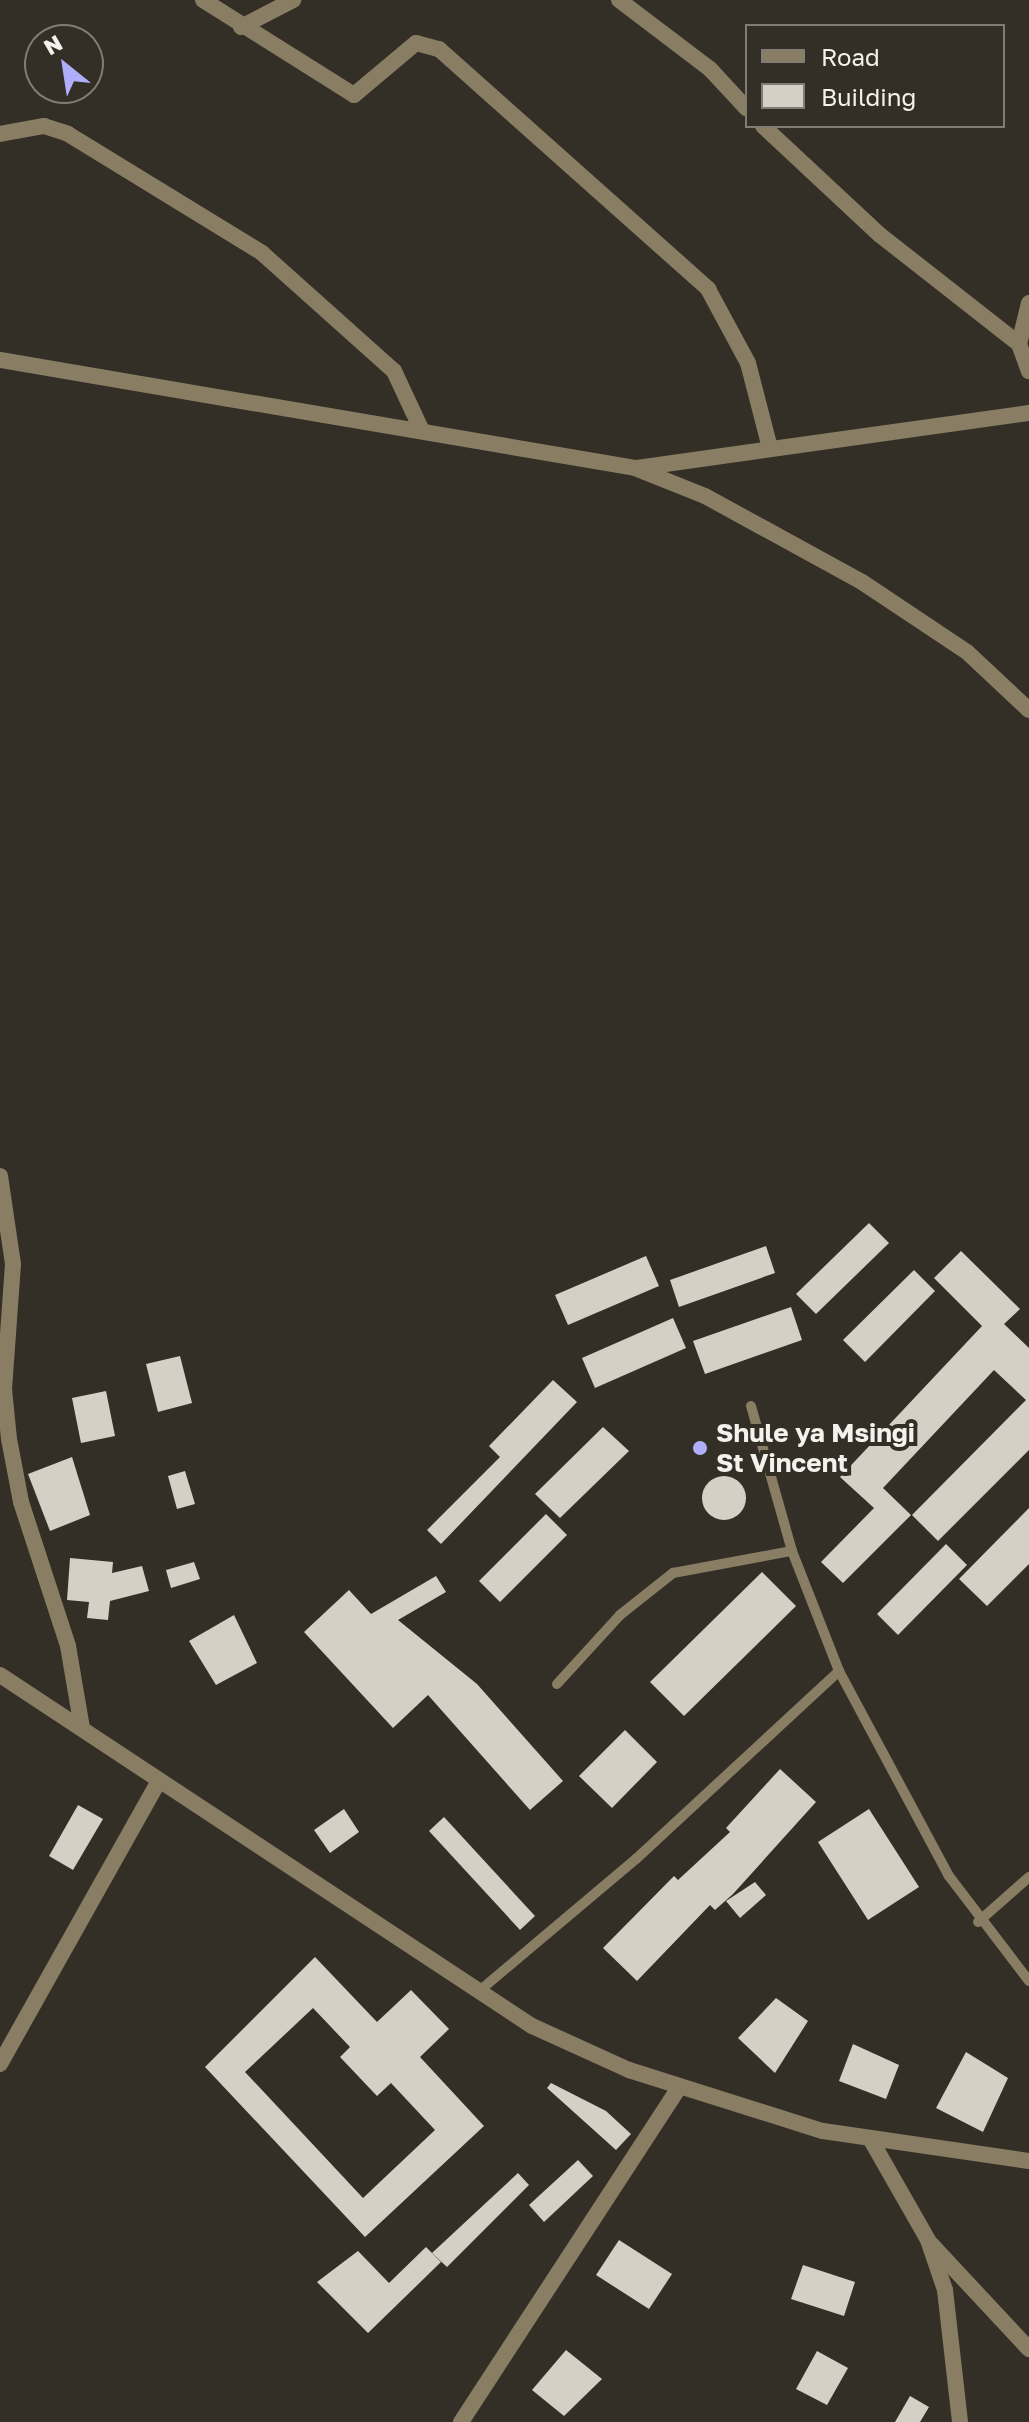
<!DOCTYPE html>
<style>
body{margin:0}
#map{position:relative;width:1029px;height:2422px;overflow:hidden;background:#332f26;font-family:"Golos Text",sans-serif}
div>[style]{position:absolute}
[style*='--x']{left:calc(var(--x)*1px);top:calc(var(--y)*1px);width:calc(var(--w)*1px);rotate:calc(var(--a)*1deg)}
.building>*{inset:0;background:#d5d0c5}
.round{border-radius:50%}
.service>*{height:10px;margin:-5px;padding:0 5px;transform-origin:5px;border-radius:5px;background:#897d64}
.minor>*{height:16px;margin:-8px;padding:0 8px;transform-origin:8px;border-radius:8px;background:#897d64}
.dots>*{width:22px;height:22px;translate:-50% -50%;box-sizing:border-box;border:4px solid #332f26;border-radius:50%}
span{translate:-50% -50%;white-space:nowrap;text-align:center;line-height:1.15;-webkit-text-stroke:8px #332f26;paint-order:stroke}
.poi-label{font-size:26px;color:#f4f2ec;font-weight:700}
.left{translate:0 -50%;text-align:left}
.legend{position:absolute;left:745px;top:24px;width:260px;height:104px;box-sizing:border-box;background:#332f26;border:2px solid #807d75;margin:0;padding:10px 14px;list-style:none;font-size:24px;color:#f4f2ec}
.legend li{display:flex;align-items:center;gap:16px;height:40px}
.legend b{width:40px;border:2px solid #807d75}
.north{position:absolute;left:24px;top:24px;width:80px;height:80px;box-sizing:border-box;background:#332f26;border:2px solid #807d75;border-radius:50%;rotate:330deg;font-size:22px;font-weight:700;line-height:32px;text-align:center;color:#f4f2ec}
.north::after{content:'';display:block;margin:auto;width:28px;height:36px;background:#b0aefa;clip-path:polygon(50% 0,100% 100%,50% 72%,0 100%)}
</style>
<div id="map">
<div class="building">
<div style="clip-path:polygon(869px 1223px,889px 1243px,816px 1314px,796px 1294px)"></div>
<div style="clip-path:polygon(766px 1246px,775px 1273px,679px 1307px,670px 1280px)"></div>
<div style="clip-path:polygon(961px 1251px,1020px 1309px,1004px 1324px,1029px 1348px,1029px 1450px,938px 1541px,912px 1515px,1026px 1400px,994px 1370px,883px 1488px,911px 1515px,843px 1583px,821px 1562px,874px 1508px,840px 1477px,982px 1326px,934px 1278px)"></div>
<div style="clip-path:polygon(646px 1256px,659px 1286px,568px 1325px,555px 1295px)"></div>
<div style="clip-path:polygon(914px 1270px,935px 1291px,865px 1362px,843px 1340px)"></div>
<div style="clip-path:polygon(791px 1307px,802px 1340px,705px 1374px,693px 1341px)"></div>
<div style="clip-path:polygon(673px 1318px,686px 1348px,595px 1388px,582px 1358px)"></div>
<div style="clip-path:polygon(180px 1356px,192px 1403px,158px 1412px,146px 1364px)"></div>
<div style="clip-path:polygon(553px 1380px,577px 1402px,441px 1544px,427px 1530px,500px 1457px,489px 1446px)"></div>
<div style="clip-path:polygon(106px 1391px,115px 1436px,81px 1443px,72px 1398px)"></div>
<div style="clip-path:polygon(603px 1427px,629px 1451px,560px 1518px,535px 1494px)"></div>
<div style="clip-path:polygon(72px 1457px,90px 1515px,50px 1531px,28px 1474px)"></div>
<div style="clip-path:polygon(185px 1471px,195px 1504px,177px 1509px,168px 1476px)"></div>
<div class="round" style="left:702px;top:1476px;width:44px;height:44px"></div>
<div style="clip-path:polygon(1029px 1508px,1029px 1564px,987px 1606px,959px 1579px)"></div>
<div style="clip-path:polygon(546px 1514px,567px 1535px,500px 1602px,479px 1581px)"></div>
<div style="clip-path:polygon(946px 1544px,967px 1565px,898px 1635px,877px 1614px)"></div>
<div style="clip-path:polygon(70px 1558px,113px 1562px,112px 1573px,142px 1566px,149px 1591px,110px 1601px,108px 1620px,87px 1618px,89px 1602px,67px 1600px)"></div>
<div style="clip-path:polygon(194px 1562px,200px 1579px,171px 1588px,166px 1570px)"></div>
<div style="clip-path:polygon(762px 1572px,796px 1606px,684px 1716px,650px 1682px)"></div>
<div style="clip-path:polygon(436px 1576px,446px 1592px,398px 1620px,477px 1684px,563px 1781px,530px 1810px,428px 1695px,393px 1728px,304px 1632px,349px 1590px,371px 1614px)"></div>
<div style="clip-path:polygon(234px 1615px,257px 1663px,216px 1685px,189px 1641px)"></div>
<div style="clip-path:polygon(625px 1730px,657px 1762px,612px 1808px,579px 1776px)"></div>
<div style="clip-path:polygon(780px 1769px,816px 1802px,733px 1894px,715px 1910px,710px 1905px,637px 1981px,603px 1948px,674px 1876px,678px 1880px,730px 1832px,726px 1828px)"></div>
<div style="clip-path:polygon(78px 1805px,103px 1819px,73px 1870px,49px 1856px)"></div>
<div style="clip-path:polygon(344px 1809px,359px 1832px,330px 1853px,314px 1830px)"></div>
<div style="clip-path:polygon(869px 1809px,919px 1887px,868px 1920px,818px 1842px)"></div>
<div style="clip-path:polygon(444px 1817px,535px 1916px,520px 1930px,429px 1831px)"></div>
<div style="clip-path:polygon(755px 1882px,766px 1895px,740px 1918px,726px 1901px)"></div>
<div style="clip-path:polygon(evenodd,315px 1957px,377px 2022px,411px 1990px,449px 2029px,420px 2057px,484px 2126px,365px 2237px,205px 2067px,315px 1957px,313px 2008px,350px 2047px,340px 2057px,377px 2096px,391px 2083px,435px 2130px,363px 2198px,245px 2072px,313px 2008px)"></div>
<div style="clip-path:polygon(776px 1998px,808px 2021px,775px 2073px,738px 2038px)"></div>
<div style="clip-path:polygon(853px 2044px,899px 2065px,886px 2099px,839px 2081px)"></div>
<div style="clip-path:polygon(966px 2052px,1008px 2078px,983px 2132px,936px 2108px)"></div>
<div style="clip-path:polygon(551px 2083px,606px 2111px,631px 2134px,616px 2150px,547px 2088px)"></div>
<div style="clip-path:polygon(578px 2160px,593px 2176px,544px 2222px,529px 2205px)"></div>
<div style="clip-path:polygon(518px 2173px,529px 2185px,447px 2267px,432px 2253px)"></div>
<div style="clip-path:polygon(619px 2240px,672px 2274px,649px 2309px,596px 2275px)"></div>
<div style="clip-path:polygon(426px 2247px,441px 2262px,368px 2333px,317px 2282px,358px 2251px,389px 2283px)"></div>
<div style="clip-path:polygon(803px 2265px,855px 2282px,844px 2316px,791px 2299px)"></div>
<div style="clip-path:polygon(566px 2350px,602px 2379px,564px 2416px,532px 2390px)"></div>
<div style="clip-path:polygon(817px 2351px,848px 2368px,827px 2405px,796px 2389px)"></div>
<div style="clip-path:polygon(910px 2396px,929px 2407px,920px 2422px,895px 2422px)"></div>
</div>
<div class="service">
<div style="--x:751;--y:1406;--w:151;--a:74.2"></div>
<div style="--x:792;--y:1551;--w:129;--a:68.6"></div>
<div style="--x:839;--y:1671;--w:233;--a:61.8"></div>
<div style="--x:949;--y:1876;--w:132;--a:52.7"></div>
<div style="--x:557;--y:1684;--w:93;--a:-47.6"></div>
<div style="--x:620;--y:1615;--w:68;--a:-38.4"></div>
<div style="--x:673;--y:1573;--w:121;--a:-10.5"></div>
<div style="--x:978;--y:1922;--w:68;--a:-41.4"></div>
<div style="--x:478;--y:1992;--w:207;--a:-40.1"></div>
<div style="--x:636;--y:1859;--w:277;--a:-42.8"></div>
</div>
<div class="minor">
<div style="--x:203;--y:0;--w:178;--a:32.2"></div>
<div style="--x:354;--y:95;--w:81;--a:-40"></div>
<div style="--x:416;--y:43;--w:24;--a:15"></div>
<div style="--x:439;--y:49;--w:361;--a:41.7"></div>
<div style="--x:708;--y:289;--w:84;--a:61.6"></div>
<div style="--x:748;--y:363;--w:84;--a:75.5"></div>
<div style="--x:619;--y:0;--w:114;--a:37.2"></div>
<div style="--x:710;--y:69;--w:54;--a:47.2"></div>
<div style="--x:241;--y:27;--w:59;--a:-27.4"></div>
<div style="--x:763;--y:126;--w:160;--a:43"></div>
<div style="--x:880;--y:235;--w:177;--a:38.1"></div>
<div style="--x:0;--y:134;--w:45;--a:-10.3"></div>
<div style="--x:44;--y:126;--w:25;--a:18"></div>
<div style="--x:68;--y:134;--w:228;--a:31.5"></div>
<div style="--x:262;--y:253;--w:177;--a:41.8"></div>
<div style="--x:394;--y:371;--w:64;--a:65"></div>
<div style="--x:1029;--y:303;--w:42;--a:103.7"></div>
<div style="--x:1019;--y:344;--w:29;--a:70"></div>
<div style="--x:0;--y:360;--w:644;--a:9.65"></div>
<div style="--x:635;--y:468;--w:75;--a:21.8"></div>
<div style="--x:705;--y:496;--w:179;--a:28.7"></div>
<div style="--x:862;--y:582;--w:126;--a:33.7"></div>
<div style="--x:967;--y:652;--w:85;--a:43.1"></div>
<div style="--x:637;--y:468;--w:396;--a:-8"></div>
<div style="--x:0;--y:1176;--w:89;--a:81.6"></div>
<div style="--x:13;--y:1264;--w:125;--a:94.1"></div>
<div style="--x:4;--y:1389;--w:50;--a:84.3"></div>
<div style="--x:9;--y:1439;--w:64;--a:79.2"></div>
<div style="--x:21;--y:1502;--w:151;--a:71.9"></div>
<div style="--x:68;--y:1646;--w:83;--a:80.3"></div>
<div style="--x:0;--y:1675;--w:637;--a:33.42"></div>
<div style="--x:532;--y:2026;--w:107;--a:24.4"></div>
<div style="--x:629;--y:2070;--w:203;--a:17.5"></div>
<div style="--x:823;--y:2131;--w:208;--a:8.3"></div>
<div style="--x:0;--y:2064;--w:321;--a:-60.7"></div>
<div style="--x:871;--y:2140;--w:115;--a:60.3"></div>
<div style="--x:928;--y:2240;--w:53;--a:71.2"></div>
<div style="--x:945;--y:2290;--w:133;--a:83.5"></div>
<div style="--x:931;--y:2244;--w:144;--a:47"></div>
<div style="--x:461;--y:2422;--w:400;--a:-56.9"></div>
</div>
<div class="dots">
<div style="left:700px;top:1448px;background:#b0aefa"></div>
</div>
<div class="poi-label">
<span class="left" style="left:716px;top:1448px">Shule ya Msingi<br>St Vincent</span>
</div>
<ul class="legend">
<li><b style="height:10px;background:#897d64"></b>Road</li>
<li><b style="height:22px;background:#d5d0c5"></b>Building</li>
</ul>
<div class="north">N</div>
</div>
